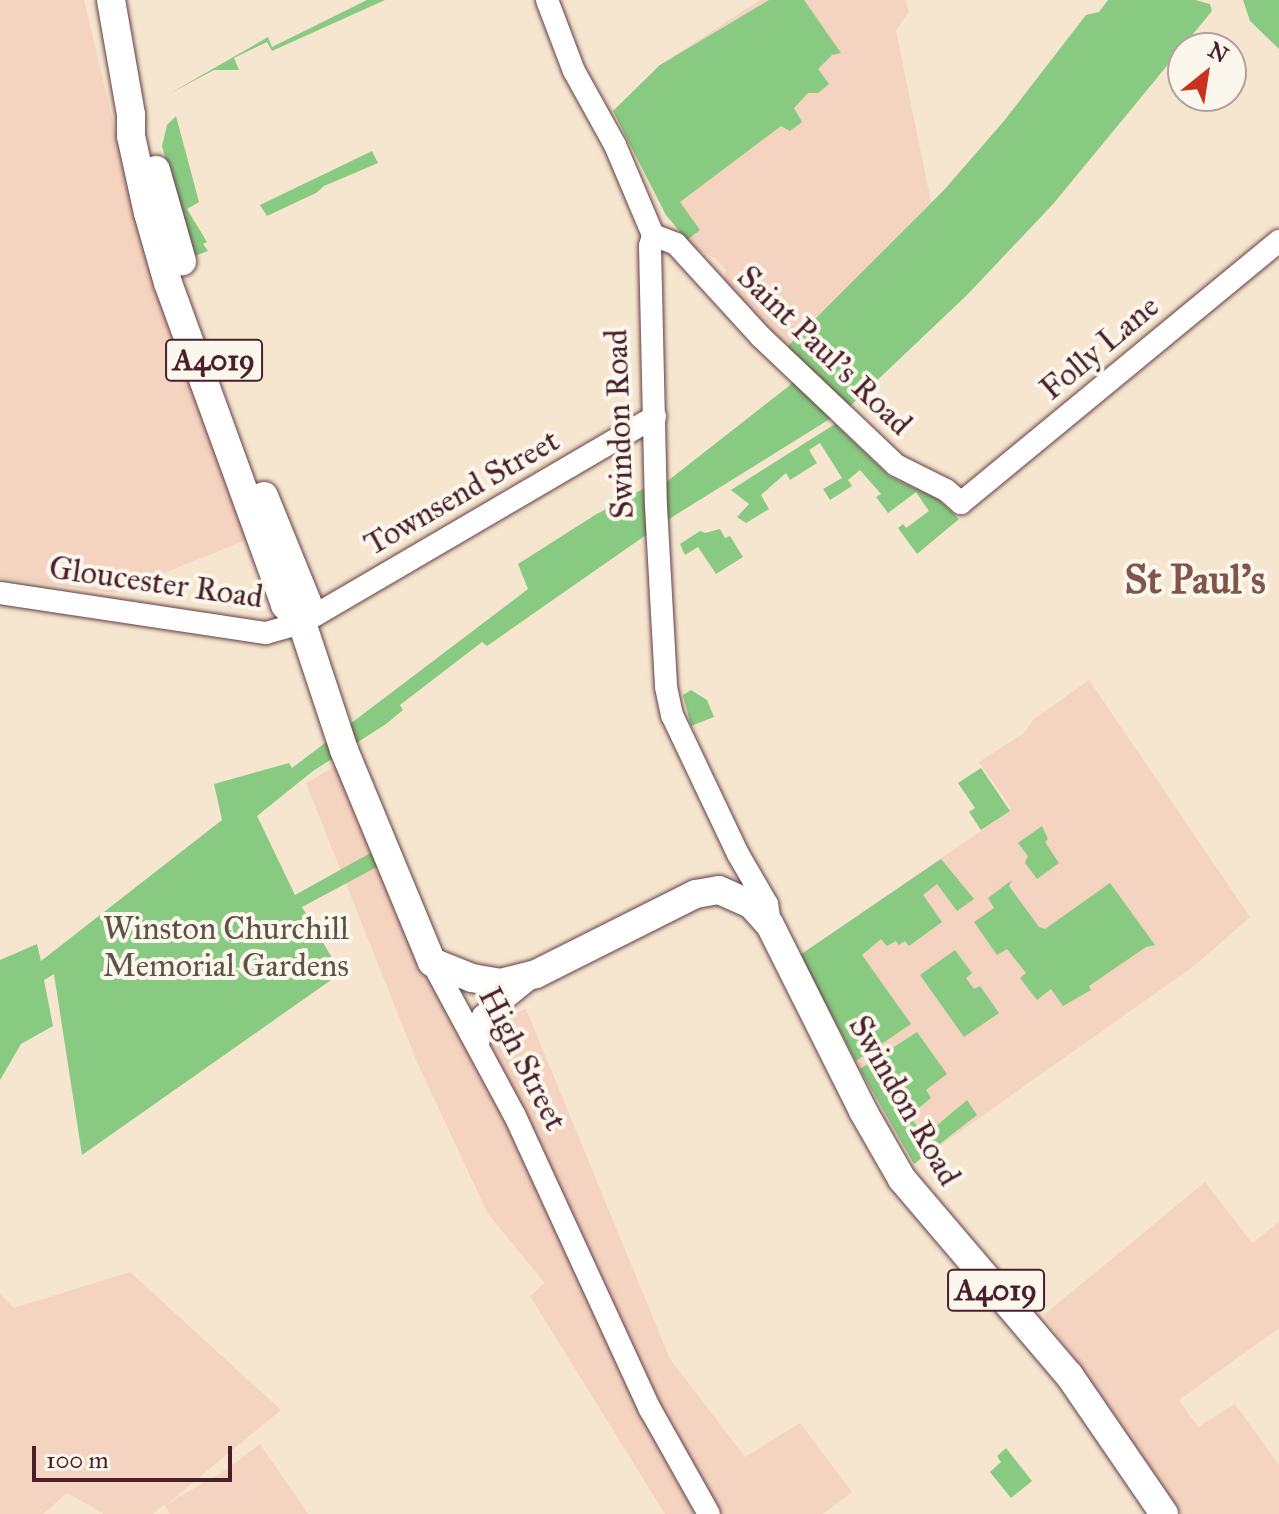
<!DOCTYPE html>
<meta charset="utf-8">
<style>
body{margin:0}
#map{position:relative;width:1279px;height:1514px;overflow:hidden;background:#f6e6cf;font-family:"IM FELL Great Primer",serif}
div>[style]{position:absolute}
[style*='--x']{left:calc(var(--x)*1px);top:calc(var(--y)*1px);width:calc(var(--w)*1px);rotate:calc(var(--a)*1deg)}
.built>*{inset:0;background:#f4d3c0}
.green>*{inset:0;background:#89ca82}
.roads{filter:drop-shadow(0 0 2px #643d44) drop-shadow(0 0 2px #643d44)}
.secondary>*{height:22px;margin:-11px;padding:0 11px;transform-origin:11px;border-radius:11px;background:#fff}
.highway>*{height:28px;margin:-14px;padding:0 14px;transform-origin:14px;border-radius:14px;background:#fff}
span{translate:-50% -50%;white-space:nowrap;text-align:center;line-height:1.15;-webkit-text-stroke:8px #fbf7ec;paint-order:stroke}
.shield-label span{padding:2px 6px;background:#fbf7ec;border:2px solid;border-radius:6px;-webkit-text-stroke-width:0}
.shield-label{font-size:30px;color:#4a1f2b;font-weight:700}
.street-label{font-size:32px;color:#4a1f2b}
.park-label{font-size:32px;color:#5d5245}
.district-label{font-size:40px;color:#80564c;font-weight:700}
.north{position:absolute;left:1167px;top:32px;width:80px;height:80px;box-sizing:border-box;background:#fbf7ec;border:2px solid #b4a19f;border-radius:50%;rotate:30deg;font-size:22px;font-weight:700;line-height:32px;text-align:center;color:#4a1f2b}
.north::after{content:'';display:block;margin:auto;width:28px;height:36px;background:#c8321e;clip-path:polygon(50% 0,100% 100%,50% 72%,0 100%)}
.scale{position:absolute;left:32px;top:1446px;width:200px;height:36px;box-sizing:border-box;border:4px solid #4a1f2b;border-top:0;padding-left:10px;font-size:24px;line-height:28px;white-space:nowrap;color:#4a1f2b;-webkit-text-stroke:6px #fbf7ec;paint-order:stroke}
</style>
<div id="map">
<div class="built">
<div style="clip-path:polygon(0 0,84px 0,114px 126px,254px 537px,114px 593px,0 578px)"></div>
<div style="clip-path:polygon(760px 0,905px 0,909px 11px,896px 31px,931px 202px,788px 346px,723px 282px,726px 270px,715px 258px,691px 246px,666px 215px,613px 111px,660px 65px)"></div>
<div style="clip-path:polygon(1089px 680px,1250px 917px,1194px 966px,914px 1164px,888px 1123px,800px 955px,1010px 811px,1011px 808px,979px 762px,1024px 733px,1033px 720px)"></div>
<div style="clip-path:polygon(344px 761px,473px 1029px,526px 1009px,670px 1359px,745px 1457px,800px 1423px,852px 1492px,823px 1514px,665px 1514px,530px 1296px,545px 1283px,488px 1214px,417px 1062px,306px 783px)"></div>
<div style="clip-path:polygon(1205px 1182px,1252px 1243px,1279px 1222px,1279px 1328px,1179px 1400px,1198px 1427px,1235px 1404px,1279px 1465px,1279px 1514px,1182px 1514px,1044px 1315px)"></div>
<div style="clip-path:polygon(130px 1272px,281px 1410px,167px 1504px,227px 1469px,260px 1444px,308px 1514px,170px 1514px,164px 1505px,153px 1514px,104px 1514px,67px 1493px,43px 1514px,0 1514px,0 1294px,14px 1308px)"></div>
</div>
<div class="green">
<div style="clip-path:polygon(367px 0,385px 0,272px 51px,267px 42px,234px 58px,239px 70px,214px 70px,169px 94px,268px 37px,272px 47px)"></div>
<div style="clip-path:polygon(769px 0,804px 0,841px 53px,832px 55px,818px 69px,829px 84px,818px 93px,808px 93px,794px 108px,802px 122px,790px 131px,781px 126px,680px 202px,700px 230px,687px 240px,666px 215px,613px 111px,660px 65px)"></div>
<div style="clip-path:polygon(1108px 0,1195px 0,1210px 4px,1212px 11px,1054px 203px,967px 295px,849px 407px,669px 519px,487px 646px,482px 642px,400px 705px,403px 710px,386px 724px,313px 771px,257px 816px,295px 895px,383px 846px,388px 861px,302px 907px,341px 973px,82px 1155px,54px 974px,44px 980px,53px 1026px,21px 1044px,0 1080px,0 960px,37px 944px,41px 961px,222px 820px,214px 784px,289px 763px,292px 768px,528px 589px,518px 564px,595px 515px,643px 489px,665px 483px,789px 386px,799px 375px,781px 357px,791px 351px,788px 346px,944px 190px,1004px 121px,1086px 15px,1099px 12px)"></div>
<div style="clip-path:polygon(1243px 0,1279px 0,1279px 49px,1250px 21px)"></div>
<div style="clip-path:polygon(176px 116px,199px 202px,187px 209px,207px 242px,203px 244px,208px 251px,192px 257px,162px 146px,167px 125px)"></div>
<div style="clip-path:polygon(372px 151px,378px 163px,324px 186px,316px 193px,267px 216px,260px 205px)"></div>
<div style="clip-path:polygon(835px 424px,889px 476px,938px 499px,959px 519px,917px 554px,898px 528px,903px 524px,906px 528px,929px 511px,916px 492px,888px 513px,876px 497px,881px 494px,860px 470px,848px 480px,852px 486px,830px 500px,823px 489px,842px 478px,820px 443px,809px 450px,817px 463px,790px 480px,786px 473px,761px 495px,769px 509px,746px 523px,737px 517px,749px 504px,731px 490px)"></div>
<div style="clip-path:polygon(720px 529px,725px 538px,730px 536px,743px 557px,716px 574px,698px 547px,685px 555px,680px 544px,700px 531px,705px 533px)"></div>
<div style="clip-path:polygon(691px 690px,707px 700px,714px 717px,691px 726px,683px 695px)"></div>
<div style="clip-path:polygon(981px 768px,1010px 811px,981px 830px,969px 812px,975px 808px,958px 783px)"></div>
<div style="clip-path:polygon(1042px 826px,1048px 839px,1045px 842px,1059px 863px,1037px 879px,1025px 863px,1028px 856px,1018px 843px)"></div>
<div style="clip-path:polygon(941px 859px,974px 899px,957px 911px,937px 884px,923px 895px,942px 922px,909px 946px,905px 941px,899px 945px,896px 941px,887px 946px,881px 939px,862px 955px,911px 1024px,856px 1061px,800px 955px)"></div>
<div style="clip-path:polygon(1012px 880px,1009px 886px,1039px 927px,1045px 929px,1110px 883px,1155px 945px,1146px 947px,1089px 986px,1091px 990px,1063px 1006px,1051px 989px,1037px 1000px,1020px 978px,1026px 973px,1007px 949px,997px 955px,974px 922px,994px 908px,988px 898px)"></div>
<div style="clip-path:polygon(955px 950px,972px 973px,966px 978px,974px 989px,980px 986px,999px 1013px,964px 1037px,920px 975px)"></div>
<div style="clip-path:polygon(917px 1032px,947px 1074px,926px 1090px,931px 1098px,909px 1116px,922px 1132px,932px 1125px,935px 1127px,967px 1100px,977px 1115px,914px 1164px,860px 1069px)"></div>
<div style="clip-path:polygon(1006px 1448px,1032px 1481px,1011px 1498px,990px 1472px,1001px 1462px,997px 1456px)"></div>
</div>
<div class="roads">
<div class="secondary">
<div style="--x:547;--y:0;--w:76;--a:69.2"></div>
<div style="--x:574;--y:71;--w:85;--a:61"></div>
<div style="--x:615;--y:145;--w:98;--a:67.1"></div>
<div style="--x:653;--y:235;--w:11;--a:105"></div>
<div style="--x:650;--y:246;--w:260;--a:88.7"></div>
<div style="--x:656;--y:506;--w:181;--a:86.8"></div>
<div style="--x:666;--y:687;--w:29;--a:78"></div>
<div style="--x:672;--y:715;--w:154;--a:64.6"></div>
<div style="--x:738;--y:854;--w:58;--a:59.9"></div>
<div style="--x:767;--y:904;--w:19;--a:81"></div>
<div style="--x:653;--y:235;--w:25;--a:21"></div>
<div style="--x:676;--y:244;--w:125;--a:47.6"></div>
<div style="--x:760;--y:336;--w:187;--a:43.5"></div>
<div style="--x:896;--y:465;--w:56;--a:26.6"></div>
<div style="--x:946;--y:490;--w:20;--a:41"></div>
<div style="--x:961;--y:503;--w:412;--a:-39.5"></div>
<div style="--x:0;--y:593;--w:269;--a:8.6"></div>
<div style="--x:266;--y:633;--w:37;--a:-16"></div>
<div style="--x:302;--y:623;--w:409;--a:-30.3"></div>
<div style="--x:432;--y:962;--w:175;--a:61.7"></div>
<div style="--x:515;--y:1116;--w:323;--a:65.3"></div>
<div style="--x:650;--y:1409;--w:120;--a:60.7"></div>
<div style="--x:478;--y:1044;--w:28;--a:-80"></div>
<div style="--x:483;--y:1016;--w:59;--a:-38.8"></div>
</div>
<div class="highway">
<div style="--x:111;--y:0;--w:117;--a:80.1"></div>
<div style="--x:131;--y:115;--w:21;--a:90"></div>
<div style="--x:131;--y:136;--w:79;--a:77.6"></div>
<div style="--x:148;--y:213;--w:73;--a:74.1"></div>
<div style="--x:168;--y:283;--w:343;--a:70"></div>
<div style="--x:285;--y:605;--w:25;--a:47"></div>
<div style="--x:302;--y:623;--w:134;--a:71.7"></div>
<div style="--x:344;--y:750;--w:230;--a:67.5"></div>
<div style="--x:432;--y:962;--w:43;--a:21.8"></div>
<div style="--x:472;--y:978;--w:28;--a:10"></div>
<div style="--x:500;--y:983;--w:37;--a:-14"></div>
<div style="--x:536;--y:974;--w:179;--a:-26.6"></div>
<div style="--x:696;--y:894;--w:23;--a:-10"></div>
<div style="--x:719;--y:890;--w:35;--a:24"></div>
<div style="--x:751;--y:904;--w:28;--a:48"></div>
<div style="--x:770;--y:925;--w:208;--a:63.4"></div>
<div style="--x:863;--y:1111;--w:78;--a:60.2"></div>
<div style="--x:902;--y:1179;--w:257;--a:49.6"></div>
<div style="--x:1069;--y:1375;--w:168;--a:55.6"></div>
<div style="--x:156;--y:170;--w:95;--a:74.1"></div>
<div style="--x:264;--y:496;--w:114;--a:67.9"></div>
<div style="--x:307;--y:602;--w:22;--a:103"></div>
</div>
</div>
<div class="shield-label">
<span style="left:214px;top:360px">A4019</span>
<span style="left:996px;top:1290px">A4019</span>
</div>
<div class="street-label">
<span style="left:1100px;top:348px;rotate:-40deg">Folly Lane</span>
<span style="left:824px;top:351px;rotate:44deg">Saint Paul's Road</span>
<span style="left:620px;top:424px;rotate:-92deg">Swindon Road</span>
<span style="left:462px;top:493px;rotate:-30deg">Townsend Street</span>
<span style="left:156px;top:583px;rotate:8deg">Gloucester Road</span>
<span style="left:522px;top:1059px;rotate:63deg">High Street</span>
<span style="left:904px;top:1101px;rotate:60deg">Swindon Road</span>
</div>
<div class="park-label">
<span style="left:226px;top:948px">Winston Churchill<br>Memorial Gardens</span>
</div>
<div class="district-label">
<span style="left:1195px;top:580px">St Paul’s</span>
</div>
<div class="north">N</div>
<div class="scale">100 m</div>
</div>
